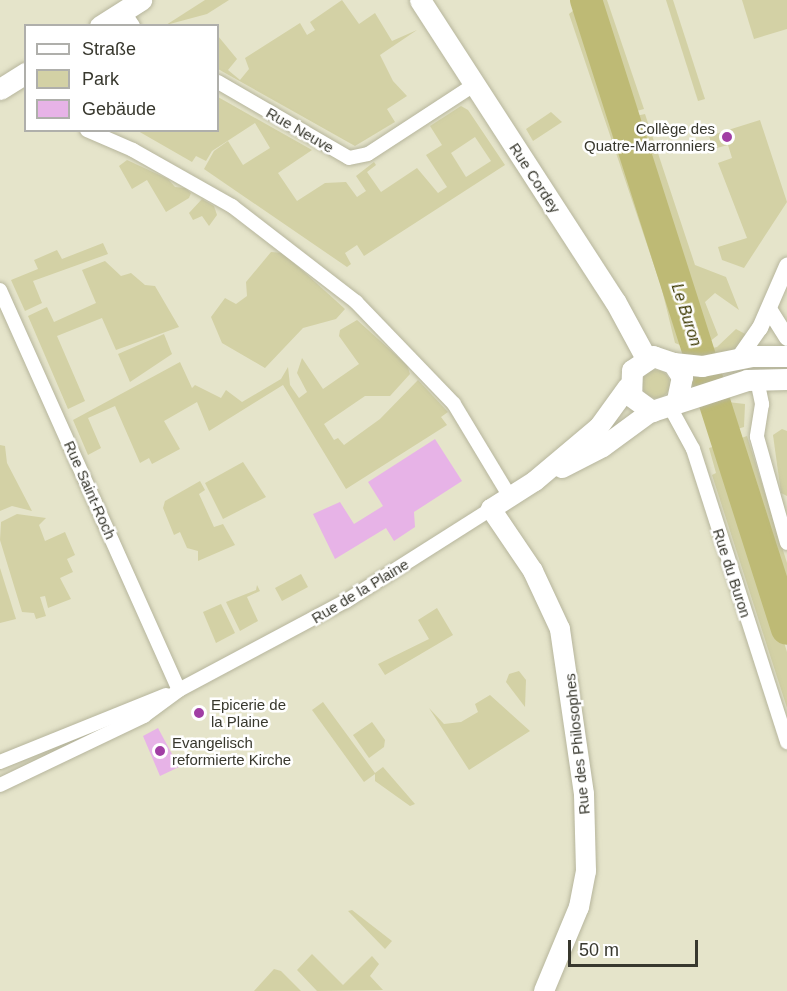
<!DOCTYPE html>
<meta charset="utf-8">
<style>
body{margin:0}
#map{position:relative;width:787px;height:991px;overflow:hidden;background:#e5e4ca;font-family:Arial,sans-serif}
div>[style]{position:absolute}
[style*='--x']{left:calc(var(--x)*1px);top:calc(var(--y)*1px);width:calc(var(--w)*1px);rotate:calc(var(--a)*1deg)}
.green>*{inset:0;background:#d3d1a5}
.round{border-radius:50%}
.river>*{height:32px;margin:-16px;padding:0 16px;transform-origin:16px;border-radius:16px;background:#beba75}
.building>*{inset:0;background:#e7b3e7}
.roads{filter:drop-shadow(0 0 2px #b6b59c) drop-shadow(0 0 2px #b6b59c)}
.minor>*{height:14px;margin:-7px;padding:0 7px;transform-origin:7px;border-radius:7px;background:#fff}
.tertiary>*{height:16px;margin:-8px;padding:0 8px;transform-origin:8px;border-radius:8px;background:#fff}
.secondary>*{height:20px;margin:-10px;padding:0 10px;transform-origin:10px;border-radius:10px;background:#fff}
.primary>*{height:21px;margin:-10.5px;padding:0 10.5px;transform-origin:10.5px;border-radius:10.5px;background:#fff}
.dots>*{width:16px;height:16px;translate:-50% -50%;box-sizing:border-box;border:3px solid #fff;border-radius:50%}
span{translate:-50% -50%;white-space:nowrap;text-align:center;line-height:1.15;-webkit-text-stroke:5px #fff;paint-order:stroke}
.poi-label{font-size:15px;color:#38382e}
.right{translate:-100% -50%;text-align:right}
.left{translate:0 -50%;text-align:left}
.street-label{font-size:15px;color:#38382e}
.water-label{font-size:16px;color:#3c3800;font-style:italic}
.legend{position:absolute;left:24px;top:24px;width:195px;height:108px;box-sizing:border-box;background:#fff;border:2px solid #afafab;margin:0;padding:8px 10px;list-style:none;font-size:18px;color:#38382e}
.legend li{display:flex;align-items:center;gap:12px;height:30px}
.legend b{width:30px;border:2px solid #afafab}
.scale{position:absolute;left:568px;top:940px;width:130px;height:27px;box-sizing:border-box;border:3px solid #38382e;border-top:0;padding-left:8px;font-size:18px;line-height:21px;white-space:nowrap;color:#38382e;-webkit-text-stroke:4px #fff;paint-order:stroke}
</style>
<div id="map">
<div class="green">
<div style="clip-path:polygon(205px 0,229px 0,207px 14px,166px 25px)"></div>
<div style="clip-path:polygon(342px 0,359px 24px,375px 13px,392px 41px,417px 30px,380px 55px,393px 81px,407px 96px,387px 109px,395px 122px,355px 146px,218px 69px,218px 36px,237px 59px,228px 70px,240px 80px,249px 69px,245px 58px,300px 23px,307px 35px,315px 30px,310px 22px)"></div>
<div style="clip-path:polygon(593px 0,607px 0,644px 109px,629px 113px)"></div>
<div style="clip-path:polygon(666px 0,673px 0,705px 99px,698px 101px)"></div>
<div style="clip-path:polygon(742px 0,787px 0,787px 29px,754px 39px)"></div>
<div style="clip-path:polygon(580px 5px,686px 337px,685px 347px,675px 343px,661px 286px,569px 14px)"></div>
<div style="clip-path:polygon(evenodd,218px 97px,312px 150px,278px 173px,297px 201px,325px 183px,346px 182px,357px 197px,366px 191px,356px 176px,374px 162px,376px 165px,367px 172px,381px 192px,417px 168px,438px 193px,447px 187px,426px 155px,442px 145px,430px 126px,461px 106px,468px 110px,505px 165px,364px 256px,357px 245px,345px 253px,351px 264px,347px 267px,204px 169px,214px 151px,228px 141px,243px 165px,270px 148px,255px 123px,212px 151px,206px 161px,196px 156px,192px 162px,138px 131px,218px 130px,218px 97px,475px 137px,491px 161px,466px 177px,451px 153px,475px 137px)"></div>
<div style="clip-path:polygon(551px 112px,562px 122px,533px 141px,526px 129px)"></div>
<div style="clip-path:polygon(645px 114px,695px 265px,726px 277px,739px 310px,715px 293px,705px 302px,718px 335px,704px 346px,631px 117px)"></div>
<div style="clip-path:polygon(760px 120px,787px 202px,744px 268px,722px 260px,718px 247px,747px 238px,718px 163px,732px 158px,728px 145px,713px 149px,709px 136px)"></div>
<div style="clip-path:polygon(127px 160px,168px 179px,175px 187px,185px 188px,191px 193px,189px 198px,166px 212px,147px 180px,132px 189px,119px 166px)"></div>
<div style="clip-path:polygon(202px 199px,214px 206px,217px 215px,209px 226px,202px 216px,193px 220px,189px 213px)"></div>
<div style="clip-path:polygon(103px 243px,108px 254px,33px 281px,42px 303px,25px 311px,11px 280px,38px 269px,34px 260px,57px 250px,62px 259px)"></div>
<div style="clip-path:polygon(271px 252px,283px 253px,345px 309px,336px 319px,303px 328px,265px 368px,222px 343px,211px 317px,225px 298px,236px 304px,247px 296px,246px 282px)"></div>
<div style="clip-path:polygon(105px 261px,121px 276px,131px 273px,145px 285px,155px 286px,179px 327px,116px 350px,102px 318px,57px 336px,85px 401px,68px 409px,28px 316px,47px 307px,54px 322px,96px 303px,82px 270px)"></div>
<div style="clip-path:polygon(357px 320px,407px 365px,410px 374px,390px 396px,365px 396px,324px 424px,334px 440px,338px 438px,344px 445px,380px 419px,418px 380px,448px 412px,441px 417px,447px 425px,346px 489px,283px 385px,209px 431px,197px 402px,164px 421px,180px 449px,152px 464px,149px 458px,140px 463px,115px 406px,88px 418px,101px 448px,88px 455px,73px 420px,180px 362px,192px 388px,195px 385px,221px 398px,226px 390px,242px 402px,281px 379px,288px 367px,290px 385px,299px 398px,307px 392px,297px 373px,302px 358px,323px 389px,359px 364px,339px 336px,340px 330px)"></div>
<div style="clip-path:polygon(736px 329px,747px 335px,738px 349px,714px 359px,688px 354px,717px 347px)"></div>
<div style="clip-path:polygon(164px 334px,172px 354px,130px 382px,118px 354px)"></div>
<div class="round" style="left:642px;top:370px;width:28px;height:28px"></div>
<div style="clip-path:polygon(719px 401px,745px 404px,744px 427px,730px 431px)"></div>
<div style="clip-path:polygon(782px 429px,787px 431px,787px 496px,781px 493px,773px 435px)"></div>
<div style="clip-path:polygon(747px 436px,787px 563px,787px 611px,733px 441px)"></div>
<div style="clip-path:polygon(723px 444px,787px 652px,787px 708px,712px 475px,716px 473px,709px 448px)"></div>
<div style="clip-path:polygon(0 445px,5px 446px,7px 463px,32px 511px,12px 506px,0 511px)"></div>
<div style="clip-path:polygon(243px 462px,266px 497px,223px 519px,205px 483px)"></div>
<div style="clip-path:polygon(200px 481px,205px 490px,199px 494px,214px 527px,223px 524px,235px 545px,198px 561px,198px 551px,187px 548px,180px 532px,174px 535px,163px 508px,165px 501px)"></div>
<div style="clip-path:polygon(17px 514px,46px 518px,39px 525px,45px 541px,65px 532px,75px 555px,67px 559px,73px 572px,60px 578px,71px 599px,48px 608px,45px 596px,40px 597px,46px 616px,36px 619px,34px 613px,22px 612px,0 540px,1px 522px)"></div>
<div style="clip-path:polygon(0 568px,16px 619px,0 623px)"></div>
<div style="clip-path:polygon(301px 574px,308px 587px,282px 601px,275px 588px)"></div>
<div style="clip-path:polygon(257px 585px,260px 591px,247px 597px,258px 621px,240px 631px,226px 602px,256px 590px)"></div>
<div style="clip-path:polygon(221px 604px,235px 633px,216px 643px,203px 612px)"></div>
<div style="clip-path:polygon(437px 608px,453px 635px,385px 675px,378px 664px,429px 639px,418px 620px)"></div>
<div style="clip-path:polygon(519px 671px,526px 680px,525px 707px,506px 682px,509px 674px)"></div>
<div style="clip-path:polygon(490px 695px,530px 731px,469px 770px,429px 708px,444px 724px,461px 722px,478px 712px,475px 704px)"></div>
<div style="clip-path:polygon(323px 702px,375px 773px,383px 767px,415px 804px,410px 806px,375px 781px,375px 774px,364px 782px,312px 710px)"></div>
<div style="clip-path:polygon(372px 722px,385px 740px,384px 747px,369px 758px,353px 735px)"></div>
<div style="clip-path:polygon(352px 910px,392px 941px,385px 949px,348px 911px)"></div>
<div style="clip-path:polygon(312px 954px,343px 985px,372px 956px,379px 964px,370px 976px,383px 990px,317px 991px,297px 970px)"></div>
<div style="clip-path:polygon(274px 969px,281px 971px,301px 991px,254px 991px)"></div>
</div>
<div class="river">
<div style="--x:586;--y:0;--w:660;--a:72.28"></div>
</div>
<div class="building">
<div style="clip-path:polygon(435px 439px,462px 481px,414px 512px,415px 527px,394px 541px,386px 528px,335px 559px,313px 514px,340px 502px,354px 524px,383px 506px,368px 482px)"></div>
<div style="clip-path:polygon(158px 728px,179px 767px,160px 776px,143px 736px)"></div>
</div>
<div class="roads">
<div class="minor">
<div style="--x:123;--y:11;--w:18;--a:56"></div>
<div style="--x:218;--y:82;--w:151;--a:30.1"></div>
<div style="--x:349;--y:158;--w:19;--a:-12"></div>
<div style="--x:368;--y:154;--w:126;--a:-33.1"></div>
<div style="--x:87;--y:130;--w:50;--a:23.5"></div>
<div style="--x:133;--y:150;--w:114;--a:29.5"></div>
<div style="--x:232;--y:206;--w:157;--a:37.7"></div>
<div style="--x:356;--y:302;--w:141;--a:46.1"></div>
<div style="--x:454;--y:404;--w:109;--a:58.9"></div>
<div style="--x:0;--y:290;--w:438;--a:65.9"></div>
<div style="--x:757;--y:380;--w:25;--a:78"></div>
<div style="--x:762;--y:404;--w:33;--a:99"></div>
<div style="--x:757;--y:437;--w:110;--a:74.2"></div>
<div style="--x:670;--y:407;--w:48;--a:61.3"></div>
<div style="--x:693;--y:449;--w:308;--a:72.2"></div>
<div style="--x:0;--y:762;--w:179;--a:-22"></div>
<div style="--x:0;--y:785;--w:160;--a:-25.6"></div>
<div style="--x:144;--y:716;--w:44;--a:-36.6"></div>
<div style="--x:179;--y:690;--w:189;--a:-28.1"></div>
<div style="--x:346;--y:601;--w:172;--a:-32.4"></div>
</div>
<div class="tertiary">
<div style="--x:769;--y:309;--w:34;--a:58"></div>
<div style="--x:738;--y:359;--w:38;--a:-55"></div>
<div style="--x:760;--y:328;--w:68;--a:-66.5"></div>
</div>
<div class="secondary">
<div style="--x:562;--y:468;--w:46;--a:-27.1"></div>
<div style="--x:603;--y:447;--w:61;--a:-36.3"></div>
<div style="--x:544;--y:991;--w:91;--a:-67.4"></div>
<div style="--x:579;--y:907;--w:37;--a:-79"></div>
<div style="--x:586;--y:871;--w:77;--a:-91.5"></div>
<div style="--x:584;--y:794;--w:167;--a:-98.3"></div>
<div style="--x:560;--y:629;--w:64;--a:-115"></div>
<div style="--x:533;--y:571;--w:75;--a:-124.1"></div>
<div style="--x:491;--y:509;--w:52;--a:-32.5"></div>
<div style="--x:535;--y:481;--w:84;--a:-40.2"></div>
<div style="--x:599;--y:427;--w:49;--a:-54.1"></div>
</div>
<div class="primary">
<div style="--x:420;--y:0;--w:359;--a:57.1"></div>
<div style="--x:615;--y:301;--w:65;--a:61.5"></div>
<div style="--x:100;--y:26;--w:49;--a:-32.4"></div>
<div style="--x:0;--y:89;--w:31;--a:-32"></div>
<div style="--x:673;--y:363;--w:29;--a:6"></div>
<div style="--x:702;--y:366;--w:51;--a:-11.3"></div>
<div style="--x:752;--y:356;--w:35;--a:0"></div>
<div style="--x:677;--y:400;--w:24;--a:-78"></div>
<div style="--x:682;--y:377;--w:17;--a:-123"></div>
<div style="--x:673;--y:363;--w:21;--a:-161"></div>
<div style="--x:653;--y:356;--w:25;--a:146"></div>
<div style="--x:632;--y:370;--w:26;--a:92"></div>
<div style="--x:631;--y:396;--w:26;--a:36"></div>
<div style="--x:652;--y:411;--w:100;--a:-18.1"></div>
<div style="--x:747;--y:380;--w:40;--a:-1.4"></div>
</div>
</div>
<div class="dots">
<div style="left:727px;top:137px;background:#a13ea4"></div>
<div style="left:199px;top:713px;background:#a13ea4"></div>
<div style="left:160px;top:751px;background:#a13ea4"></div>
</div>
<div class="poi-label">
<span class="right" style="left:715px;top:137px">Collège des<br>Quatre-Marronniers</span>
<span class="left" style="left:211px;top:713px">Epicerie de<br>la Plaine</span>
<span class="left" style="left:172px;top:751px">Evangelisch<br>reformierte Kirche</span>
</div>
<div class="street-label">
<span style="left:300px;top:130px;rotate:30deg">Rue Neuve</span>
<span style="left:535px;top:178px;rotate:57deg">Rue Cordey</span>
<span style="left:90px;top:490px;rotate:66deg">Rue Saint-Roch</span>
<span style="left:732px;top:573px;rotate:72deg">Rue du Buron</span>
<span style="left:360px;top:591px;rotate:-31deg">Rue de la Plaine</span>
<span style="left:577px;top:744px;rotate:-96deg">Rue des Philosophes</span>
</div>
<div class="water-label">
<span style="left:686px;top:315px;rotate:72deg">Le Buron</span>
</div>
<ul class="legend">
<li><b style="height:8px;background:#fff"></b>Straße</li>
<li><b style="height:16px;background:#d3d1a5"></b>Park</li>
<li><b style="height:16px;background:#e7b3e7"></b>Gebäude</li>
</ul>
<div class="scale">50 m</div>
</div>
